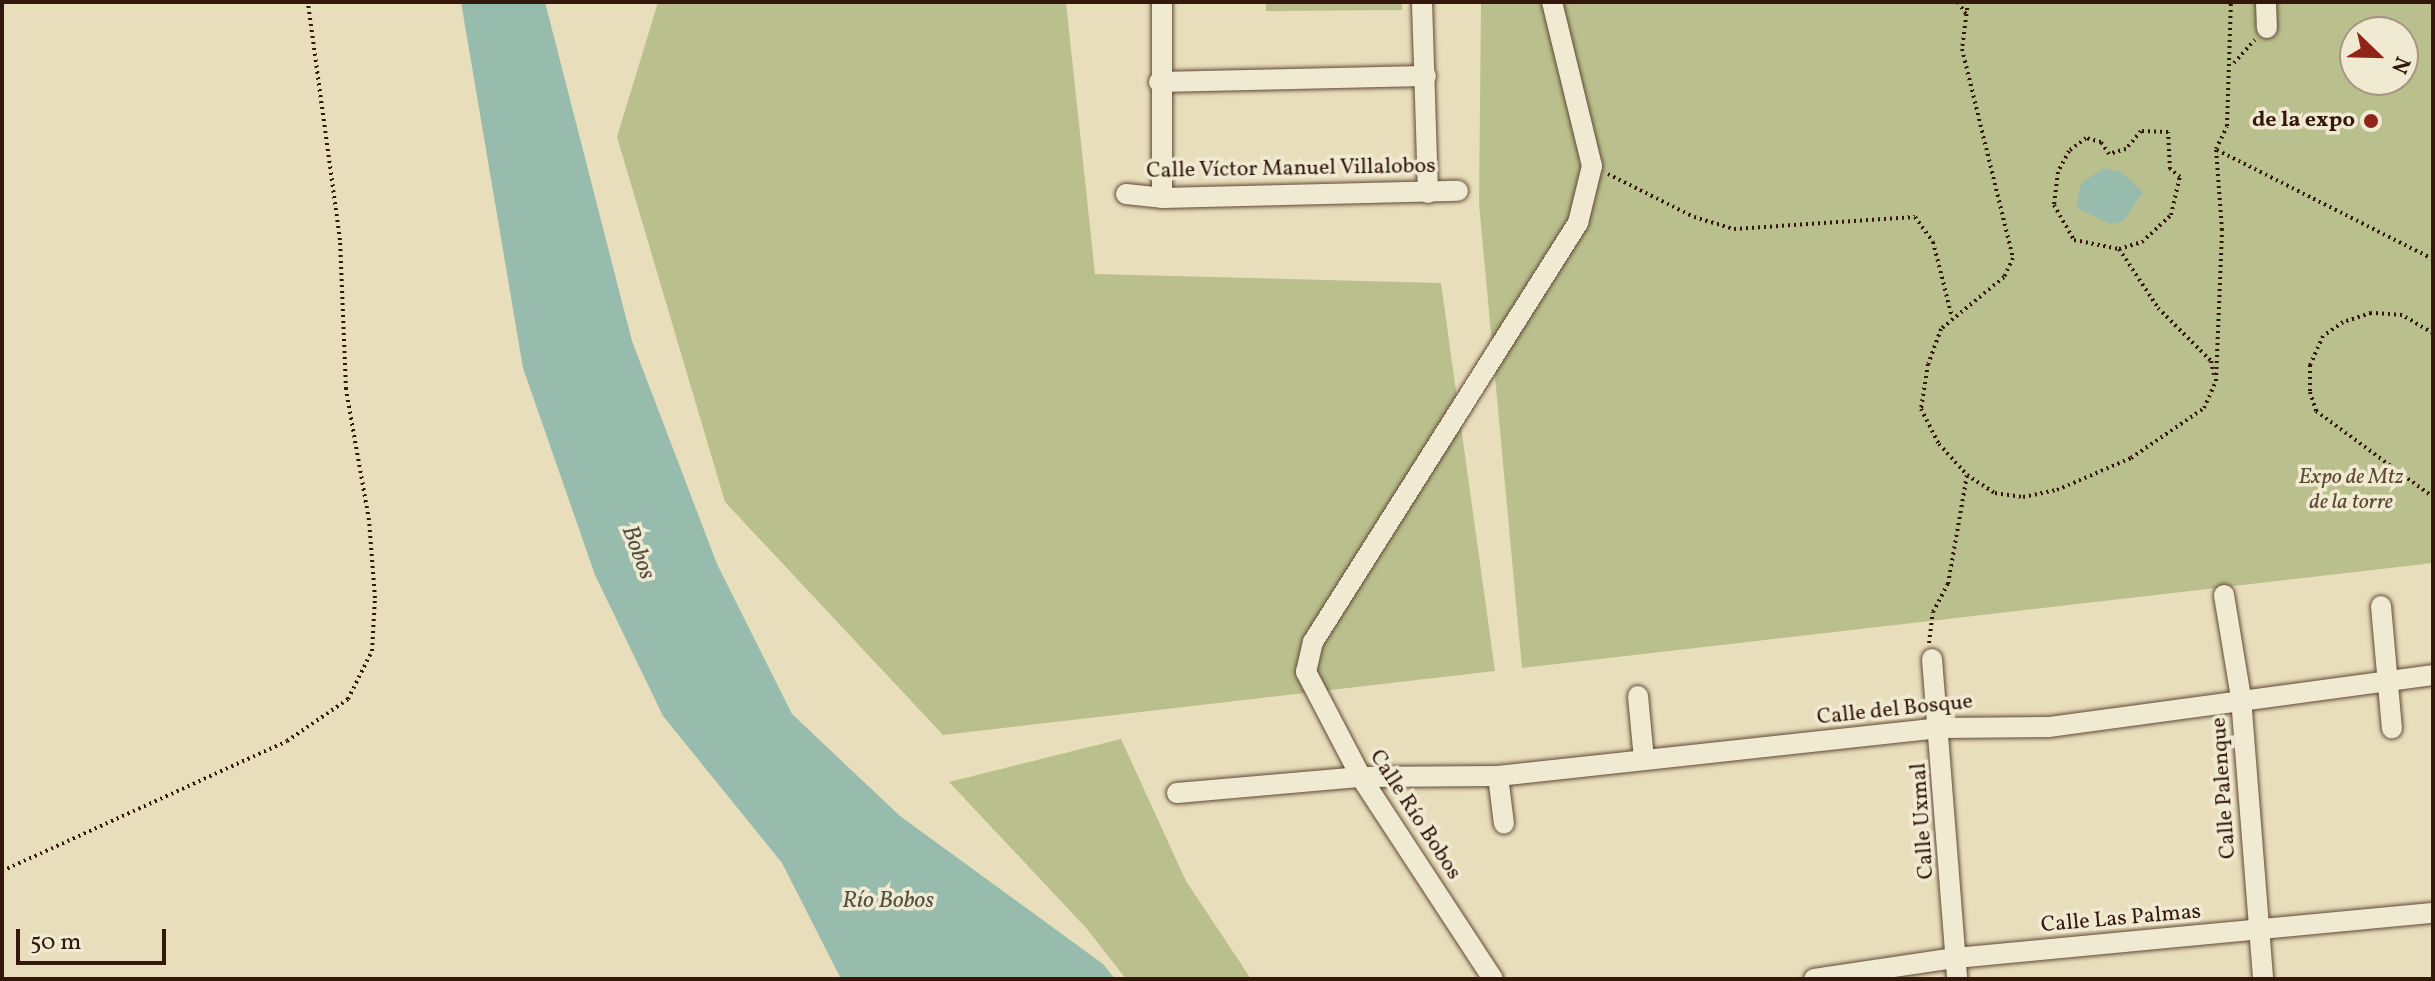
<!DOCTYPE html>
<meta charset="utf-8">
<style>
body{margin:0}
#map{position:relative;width:2435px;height:981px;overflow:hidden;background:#e9debb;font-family:Vollkorn,serif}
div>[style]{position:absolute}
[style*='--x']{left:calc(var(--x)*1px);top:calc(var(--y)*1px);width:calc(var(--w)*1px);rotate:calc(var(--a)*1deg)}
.green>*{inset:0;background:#bac08d}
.water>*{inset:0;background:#97bcae}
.path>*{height:4px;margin-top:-2px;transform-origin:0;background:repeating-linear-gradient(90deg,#33170a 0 2px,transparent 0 6px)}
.roads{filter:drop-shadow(0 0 2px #604936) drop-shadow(0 0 2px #604936)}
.minor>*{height:20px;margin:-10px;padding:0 10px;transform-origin:10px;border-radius:10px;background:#f1ead3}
.dots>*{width:22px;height:22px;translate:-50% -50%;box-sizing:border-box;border:4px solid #f1ead3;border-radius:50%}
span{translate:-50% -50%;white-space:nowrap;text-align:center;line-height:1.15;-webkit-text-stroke:7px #f1ead3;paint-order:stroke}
.poi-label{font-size:22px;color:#33170a;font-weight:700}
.right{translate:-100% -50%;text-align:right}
.street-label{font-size:22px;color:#33170a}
.park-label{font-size:22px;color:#5c4a31;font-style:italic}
.water-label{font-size:24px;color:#565143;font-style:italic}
.frame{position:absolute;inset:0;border:4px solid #33170a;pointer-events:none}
.north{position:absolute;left:2339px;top:16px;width:80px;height:80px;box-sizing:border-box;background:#f1ead3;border:2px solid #a59683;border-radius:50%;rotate:113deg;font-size:22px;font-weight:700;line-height:32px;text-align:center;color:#33170a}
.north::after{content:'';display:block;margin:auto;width:28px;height:36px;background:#8f2418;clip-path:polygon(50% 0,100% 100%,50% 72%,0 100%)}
.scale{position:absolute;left:16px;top:929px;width:150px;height:36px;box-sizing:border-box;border:4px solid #33170a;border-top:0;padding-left:10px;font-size:24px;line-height:28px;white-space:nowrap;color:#33170a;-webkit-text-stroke:6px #f1ead3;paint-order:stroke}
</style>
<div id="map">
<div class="green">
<div style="clip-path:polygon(658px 2px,1066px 2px,1095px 274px,1441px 283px,1495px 671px,943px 735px,725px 502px,617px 137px)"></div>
<div style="clip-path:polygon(1266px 2px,1402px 2px,1402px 10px,1266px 11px)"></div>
<div style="clip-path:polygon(evenodd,1481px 2px,2433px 2px,2433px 563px,1522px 668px,1479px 204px,1481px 2px,2355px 32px,2403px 32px,2403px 80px,2355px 80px,2355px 32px)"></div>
<div style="clip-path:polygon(1121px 739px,1186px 881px,1251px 979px,1126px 979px,1087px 929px,949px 782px)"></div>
</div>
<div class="water">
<div style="clip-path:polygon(461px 2px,545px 2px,632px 341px,717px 564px,792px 714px,900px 816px,1103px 964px,1115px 979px,841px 979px,782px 863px,663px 716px,595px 575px,523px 368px)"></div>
<div style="clip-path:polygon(2104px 168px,2121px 172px,2143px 192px,2123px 221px,2111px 224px,2076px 208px,2081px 183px)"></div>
</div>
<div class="path">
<div style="--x:1958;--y:2;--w:17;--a:57"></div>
<div style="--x:1968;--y:2;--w:47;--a:97.3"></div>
<div style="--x:1962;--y:49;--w:215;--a:76.3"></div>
<div style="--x:2013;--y:258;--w:21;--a:115"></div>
<div style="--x:2004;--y:277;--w:82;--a:140.5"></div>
<div style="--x:1941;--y:329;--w:37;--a:110"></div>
<div style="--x:1928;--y:364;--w:46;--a:98.8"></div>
<div style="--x:1921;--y:409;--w:39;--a:63"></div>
<div style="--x:1939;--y:444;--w:42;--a:47.9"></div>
<div style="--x:1967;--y:475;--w:33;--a:33"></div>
<div style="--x:1995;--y:493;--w:28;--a:8"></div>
<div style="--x:2023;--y:497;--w:35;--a:-12"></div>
<div style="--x:2057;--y:490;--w:81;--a:-23.4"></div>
<div style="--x:2131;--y:458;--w:88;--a:-34.4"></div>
<div style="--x:2204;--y:408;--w:30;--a:-66"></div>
<div style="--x:2216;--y:381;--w:151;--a:-87.7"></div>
<div style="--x:2222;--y:230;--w:81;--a:-94.2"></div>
<div style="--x:2216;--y:149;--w:25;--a:-64"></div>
<div style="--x:2227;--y:126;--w:124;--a:-88.2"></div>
<div style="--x:2234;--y:63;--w:31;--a:-48"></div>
<div style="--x:2217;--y:150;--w:242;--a:26.8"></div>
<div style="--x:1608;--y:174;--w:96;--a:26.6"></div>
<div style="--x:1694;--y:217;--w:42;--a:16.7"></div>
<div style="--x:1734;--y:229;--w:181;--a:-3.8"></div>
<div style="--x:1915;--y:217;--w:31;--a:54"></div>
<div style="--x:1933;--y:242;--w:77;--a:75.8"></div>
<div style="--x:2119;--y:249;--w:24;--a:-17"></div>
<div style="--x:2142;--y:242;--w:40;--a:-43"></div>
<div style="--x:2171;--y:215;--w:39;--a:-77"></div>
<div style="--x:2180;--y:177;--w:13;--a:-141"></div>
<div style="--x:2170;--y:169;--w:37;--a:-93"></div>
<div style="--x:2168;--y:132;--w:27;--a:-178"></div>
<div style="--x:2141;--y:131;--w:23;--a:130"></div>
<div style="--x:2126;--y:149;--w:18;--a:164"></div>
<div style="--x:2109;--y:154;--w:14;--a:-124"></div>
<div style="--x:2101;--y:142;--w:16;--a:-165"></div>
<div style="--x:2086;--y:138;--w:21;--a:143"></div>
<div style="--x:2069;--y:151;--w:24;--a:118"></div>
<div style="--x:2058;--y:172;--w:33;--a:97"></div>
<div style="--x:2054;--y:205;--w:40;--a:60.3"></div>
<div style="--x:2074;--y:240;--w:46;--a:11.3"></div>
<div style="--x:2119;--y:249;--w:71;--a:56.5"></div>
<div style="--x:2158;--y:308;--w:75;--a:45"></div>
<div style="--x:2211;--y:361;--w:14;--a:78"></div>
<div style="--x:2433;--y:333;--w:36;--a:-150"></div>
<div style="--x:2402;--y:315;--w:31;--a:-176"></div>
<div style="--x:2371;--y:313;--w:29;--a:162"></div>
<div style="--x:2343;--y:322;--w:24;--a:145"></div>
<div style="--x:2323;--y:336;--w:32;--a:114"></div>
<div style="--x:2310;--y:365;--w:27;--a:90"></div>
<div style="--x:2310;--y:392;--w:20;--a:72"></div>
<div style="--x:2316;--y:411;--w:145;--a:36.3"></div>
<div style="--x:1929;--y:643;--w:31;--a:-83"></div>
<div style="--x:1933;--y:612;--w:32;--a:-62"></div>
<div style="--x:1948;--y:584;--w:111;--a:-80.1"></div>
<div style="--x:2;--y:871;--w:313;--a:-24.5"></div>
<div style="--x:287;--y:741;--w:74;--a:-34.5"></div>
<div style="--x:348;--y:699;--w:54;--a:-63.4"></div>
<div style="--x:372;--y:651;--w:53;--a:-86.8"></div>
<div style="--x:375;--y:598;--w:78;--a:-94.4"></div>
<div style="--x:369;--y:520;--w:133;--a:-100"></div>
<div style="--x:346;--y:389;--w:149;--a:-92.3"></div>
<div style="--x:340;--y:240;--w:240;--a:-97.7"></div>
</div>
<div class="roads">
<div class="minor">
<div style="--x:1162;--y:2;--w:196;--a:90"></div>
<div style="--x:1422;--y:2;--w:191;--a:88.2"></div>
<div style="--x:2266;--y:2;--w:26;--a:88"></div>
<div style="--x:1159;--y:82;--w:267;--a:-1.3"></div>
<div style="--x:1126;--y:194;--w:36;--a:6"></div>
<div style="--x:1162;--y:198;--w:296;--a:-1.4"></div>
<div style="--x:2224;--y:595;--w:104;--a:80.6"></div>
<div style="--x:2241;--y:698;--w:282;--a:85.5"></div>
<div style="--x:2381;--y:606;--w:123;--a:84.9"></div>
<div style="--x:1932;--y:659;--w:321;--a:85.5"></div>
<div style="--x:1638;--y:696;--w:64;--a:84.6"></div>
<div style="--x:1498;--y:776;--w:48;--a:82.9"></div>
<div style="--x:1177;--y:793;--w:185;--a:-5"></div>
<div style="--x:1361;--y:777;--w:137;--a:-0.4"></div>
<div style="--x:1498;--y:776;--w:446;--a:-6.2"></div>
<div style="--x:1941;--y:728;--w:108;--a:-0.5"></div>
<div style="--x:2049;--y:727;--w:388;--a:-7.7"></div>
<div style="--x:1493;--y:979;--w:241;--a:-123.2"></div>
<div style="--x:1361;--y:777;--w:119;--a:-117.6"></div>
<div style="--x:1306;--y:672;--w:31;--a:-77"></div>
<div style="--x:1313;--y:642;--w:496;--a:-57.7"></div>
<div style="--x:1578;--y:223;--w:59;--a:-76.2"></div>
<div style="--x:1592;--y:166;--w:169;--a:-103.7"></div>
<div style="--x:1814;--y:979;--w:143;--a:-8.5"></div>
<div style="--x:1955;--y:958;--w:480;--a:-5.4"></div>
</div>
</div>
<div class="dots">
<div style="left:2371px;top:121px;background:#8f2418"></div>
</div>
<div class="poi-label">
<span class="right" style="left:2355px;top:121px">de la expo</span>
</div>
<div class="street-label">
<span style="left:1291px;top:169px;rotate:-1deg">Calle Víctor Manuel Villalobos</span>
<span style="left:1895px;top:710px;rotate:-6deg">Calle del Bosque</span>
<span style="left:2224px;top:788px;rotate:-94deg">Calle Palenque</span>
<span style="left:1415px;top:815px;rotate:57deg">Calle Río Bobos</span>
<span style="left:1923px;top:821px;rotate:-94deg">Calle Uxmal</span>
<span style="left:2121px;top:919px;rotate:-5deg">Calle Las Palmas</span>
</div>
<div class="park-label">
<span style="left:2351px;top:490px">Expo de Mtz<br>de la torre</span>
</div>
<div class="water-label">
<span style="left:637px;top:553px;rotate:69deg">Bobos</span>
<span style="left:888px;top:902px">Río Bobos</span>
</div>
<div class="frame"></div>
<div class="north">N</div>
<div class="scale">50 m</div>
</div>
